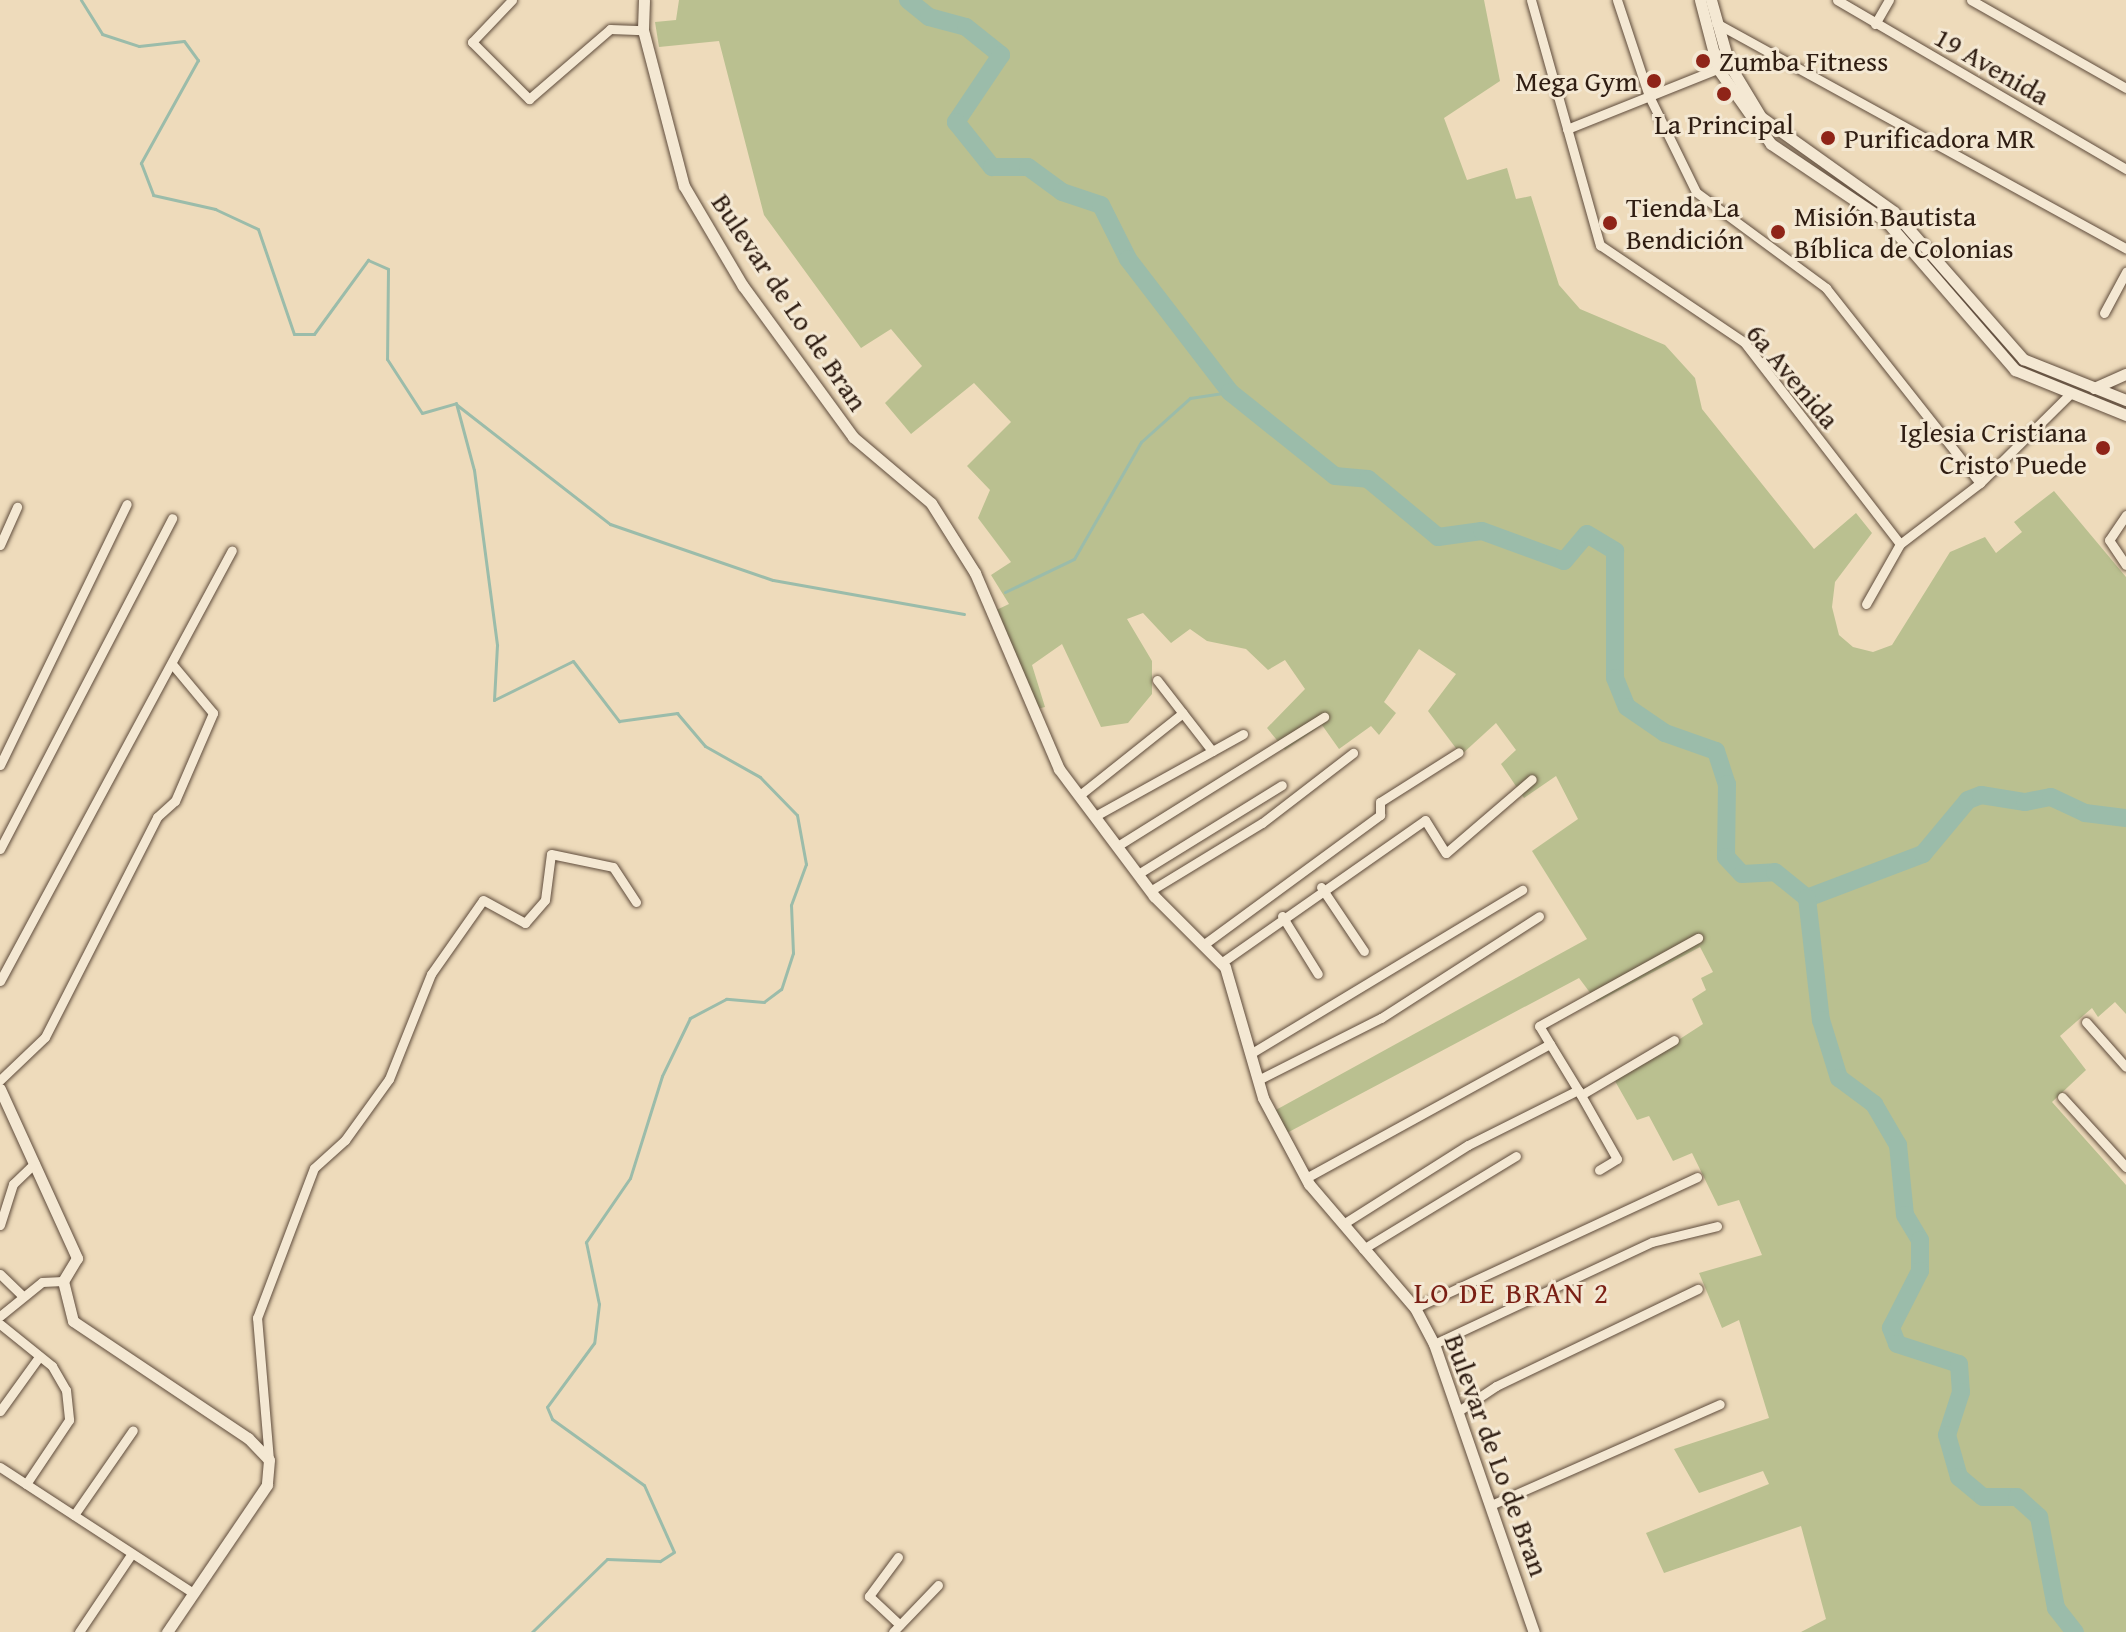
<!DOCTYPE html>
<meta charset="utf-8">
<style>
body{margin:0}
#map{position:relative;width:2126px;height:1632px;overflow:hidden;background:#eedbbb;font-family:"Gentium Book Plus",serif}
div>[style]{position:absolute}
[style*='--x']{left:calc(var(--x)*1px);top:calc(var(--y)*1px);width:calc(var(--w)*1px);rotate:calc(var(--a)*1deg)}
.green>*{inset:0;background:#bac090}
.stream>*{height:3px;margin:-1.5px;padding:0 1.5px;transform-origin:1.5px;border-radius:1.5px;background:#9bbcaa}
.river>*{height:18px;margin:-9px;padding:0 9px;transform-origin:9px;border-radius:9px;background:#9bbcaa}
.roads{filter:drop-shadow(0 0 2px #5f4c3c) drop-shadow(0 0 2px #5f4c3c)}
.minor>*{height:9px;margin:-4.5px;padding:0 4.5px;transform-origin:4.5px;border-radius:4.5px;background:#f4e8d3}
.tertiary>*{height:11px;margin:-5.5px;padding:0 5.5px;transform-origin:5.5px;border-radius:5.5px;background:#f4e8d3}
.dots>*{width:22px;height:22px;translate:-50% -50%;box-sizing:border-box;border:4px solid #f4e8d3;border-radius:50%}
span{translate:-50% -50%;white-space:nowrap;text-align:center;line-height:1.15;-webkit-text-stroke:6px #f4e8d3;paint-order:stroke}
.poi-label{font-size:28px;color:#2f1d12}
.left{translate:0 -50%;text-align:left}
.right{translate:-100% -50%;text-align:right}
.street-label{font-size:28px;color:#2f1d12}
.neighbourhood-label{font-size:30px;color:#7a1f14;letter-spacing:2px}
</style>
<div id="map">
<div class="green">
<div style="clip-path:polygon(679px 0,1484px 0,1500px 81px,1444px 118px,1467px 180px,1507px 168px,1516px 199px,1531px 196px,1559px 285px,1580px 309px,1665px 345px,1695px 378px,1702px 409px,1814px 549px,1856px 513px,1872px 533px,1835px 582px,1832px 607px,1839px 635px,1853px 647px,1873px 652px,1892px 645px,1950px 552px,1985px 537px,1996px 553px,2022px 532px,2014px 522px,2054px 491px,2126px 577px,2126px 1014px,2115px 1002px,2098px 1017px,2092px 1008px,2060px 1036px,2086px 1070px,2052px 1102px,2126px 1185px,2126px 1632px,1801px 1632px,1826px 1619px,1801px 1526px,1664px 1573px,1646px 1533px,1769px 1484px,1763px 1471px,1699px 1493px,1674px 1449px,1769px 1418px,1739px 1320px,1722px 1328px,1699px 1273px,1762px 1255px,1739px 1200px,1718px 1206px,1692px 1153px,1673px 1161px,1649px 1116px,1637px 1120px,1615px 1081px,1703px 1024px,1692px 999px,1706px 990px,1701px 978px,1713px 972px,1700px 947px,1597px 1002px,1579px 978px,1285px 1134px,1274px 1111px,1587px 939px,1532px 851px,1578px 819px,1556px 776px,1524px 798px,1501px 764px,1516px 750px,1496px 723px,1461px 755px,1428px 711px,1456px 674px,1419px 649px,1384px 702px,1396px 713px,1379px 735px,1371px 726px,1339px 749px,1322px 725px,1285px 750px,1267px 728px,1305px 689px,1285px 660px,1268px 670px,1246px 649px,1207px 641px,1190px 629px,1171px 643px,1143px 613px,1127px 619px,1152px 661px,1152px 694px,1128px 723px,1101px 727px,1062px 644px,1032px 665px,1045px 707px,1030px 711px,988px 614px,1009px 604px,991px 575px,1011px 562px,978px 518px,990px 490px,967px 466px,1011px 422px,974px 383px,911px 434px,885px 403px,922px 366px,891px 329px,861px 348px,764px 215px,719px 41px,659px 47px,655px 22px,676px 20px)"></div>
</div>
<div class="stream">
<div style="--x:81;--y:0;--w:40;--a:58"></div>
<div style="--x:102;--y:34;--w:39;--a:18"></div>
<div style="--x:139;--y:46;--w:45;--a:-6.3"></div>
<div style="--x:184;--y:41;--w:24;--a:54"></div>
<div style="--x:198;--y:60;--w:118;--a:119"></div>
<div style="--x:141;--y:163;--w:34;--a:69"></div>
<div style="--x:153;--y:195;--w:64;--a:12.7"></div>
<div style="--x:215;--y:209;--w:47;--a:24.9"></div>
<div style="--x:258;--y:229;--w:111;--a:71.1"></div>
<div style="--x:294;--y:334;--w:20;--a:0"></div>
<div style="--x:314;--y:334;--w:92;--a:-53.9"></div>
<div style="--x:368;--y:260;--w:22;--a:24"></div>
<div style="--x:388;--y:269;--w:90;--a:90.6"></div>
<div style="--x:387;--y:359;--w:64;--a:57.1"></div>
<div style="--x:422;--y:413;--w:35;--a:-16"></div>
<div style="--x:456;--y:403;--w:69;--a:75"></div>
<div style="--x:474;--y:470;--w:177;--a:82.5"></div>
<div style="--x:497;--y:645;--w:55;--a:93.1"></div>
<div style="--x:494;--y:700;--w:88;--a:-26.3"></div>
<div style="--x:573;--y:661;--w:76;--a:52.5"></div>
<div style="--x:619;--y:721;--w:59;--a:-7.9"></div>
<div style="--x:677;--y:713;--w:43;--a:49.7"></div>
<div style="--x:705;--y:746;--w:63;--a:29.4"></div>
<div style="--x:760;--y:777;--w:53;--a:45.8"></div>
<div style="--x:797;--y:815;--w:50;--a:79.6"></div>
<div style="--x:806;--y:864;--w:44;--a:110.1"></div>
<div style="--x:791;--y:905;--w:48;--a:87.6"></div>
<div style="--x:793;--y:953;--w:38;--a:108"></div>
<div style="--x:781;--y:989;--w:21;--a:143"></div>
<div style="--x:764;--y:1002;--w:38;--a:-175"></div>
<div style="--x:726;--y:999;--w:41;--a:152.2"></div>
<div style="--x:690;--y:1018;--w:64;--a:115.8"></div>
<div style="--x:662;--y:1076;--w:107;--a:107.4"></div>
<div style="--x:630;--y:1178;--w:78;--a:124.5"></div>
<div style="--x:586;--y:1242;--w:63;--a:78.2"></div>
<div style="--x:599;--y:1304;--w:39;--a:97"></div>
<div style="--x:594;--y:1343;--w:79;--a:126.3"></div>
<div style="--x:547;--y:1407;--w:13;--a:67"></div>
<div style="--x:552;--y:1419;--w:113;--a:35.7"></div>
<div style="--x:644;--y:1485;--w:73;--a:65.9"></div>
<div style="--x:674;--y:1552;--w:17;--a:147"></div>
<div style="--x:660;--y:1561;--w:53;--a:-177.8"></div>
<div style="--x:607;--y:1559;--w:105;--a:135.8"></div>
<div style="--x:457;--y:405;--w:194;--a:37.9"></div>
<div style="--x:610;--y:524;--w:172;--a:19"></div>
<div style="--x:773;--y:580;--w:194;--a:10.1"></div>
<div style="--x:1005;--y:592;--w:76;--a:-25.6"></div>
<div style="--x:1074;--y:559;--w:135;--a:-60.2"></div>
<div style="--x:1141;--y:442;--w:66;--a:-41.9"></div>
<div style="--x:1190;--y:398;--w:40;--a:-8.5"></div>
</div>
<div class="river">
<div style="--x:908;--y:0;--w:27;--a:39"></div>
<div style="--x:929;--y:17;--w:38;--a:15"></div>
<div style="--x:966;--y:27;--w:45;--a:38.7"></div>
<div style="--x:1001;--y:55;--w:81;--a:123.9"></div>
<div style="--x:956;--y:122;--w:58;--a:51.3"></div>
<div style="--x:992;--y:167;--w:36;--a:0"></div>
<div style="--x:1028;--y:167;--w:42;--a:36.3"></div>
<div style="--x:1062;--y:192;--w:41;--a:18.4"></div>
<div style="--x:1101;--y:205;--w:60;--a:63.4"></div>
<div style="--x:1128;--y:259;--w:168;--a:52.5"></div>
<div style="--x:1230;--y:392;--w:134;--a:38.7"></div>
<div style="--x:1335;--y:476;--w:33;--a:5"></div>
<div style="--x:1368;--y:479;--w:91;--a:39.6"></div>
<div style="--x:1438;--y:537;--w:44;--a:-7.8"></div>
<div style="--x:1482;--y:531;--w:87;--a:20.1"></div>
<div style="--x:1564;--y:561;--w:35;--a:-50"></div>
<div style="--x:1587;--y:534;--w:33;--a:31"></div>
<div style="--x:1615;--y:551;--w:127;--a:90"></div>
<div style="--x:1615;--y:678;--w:31;--a:68"></div>
<div style="--x:1627;--y:707;--w:46;--a:34.4"></div>
<div style="--x:1665;--y:733;--w:54;--a:19.4"></div>
<div style="--x:1716;--y:751;--w:35;--a:72"></div>
<div style="--x:1727;--y:784;--w:73;--a:90.8"></div>
<div style="--x:1726;--y:857;--w:23;--a:47"></div>
<div style="--x:1742;--y:874;--w:33;--a:-3"></div>
<div style="--x:1775;--y:872;--w:41;--a:39.1"></div>
<div style="--x:1807;--y:898;--w:124;--a:-20.8"></div>
<div style="--x:1923;--y:854;--w:70;--a:-50.2"></div>
<div style="--x:1968;--y:800;--w:14;--a:-21"></div>
<div style="--x:1981;--y:795;--w:45;--a:9"></div>
<div style="--x:2025;--y:802;--w:26;--a:-11"></div>
<div style="--x:2051;--y:797;--w:38;--a:25"></div>
<div style="--x:2085;--y:813;--w:41;--a:7"></div>
<div style="--x:1807;--y:898;--w:123;--a:83.5"></div>
<div style="--x:1821;--y:1020;--w:61;--a:72.8"></div>
<div style="--x:1839;--y:1078;--w:44;--a:36.6"></div>
<div style="--x:1874;--y:1104;--w:48;--a:59.7"></div>
<div style="--x:1898;--y:1145;--w:70;--a:84.3"></div>
<div style="--x:1905;--y:1215;--w:29;--a:59"></div>
<div style="--x:1920;--y:1240;--w:31;--a:90"></div>
<div style="--x:1920;--y:1271;--w:64;--a:117"></div>
<div style="--x:1891;--y:1328;--w:17;--a:69"></div>
<div style="--x:1897;--y:1344;--w:65;--a:17.9"></div>
<div style="--x:1959;--y:1364;--w:28;--a:86"></div>
<div style="--x:1961;--y:1392;--w:45;--a:108"></div>
<div style="--x:1947;--y:1435;--w:44;--a:74.1"></div>
<div style="--x:1959;--y:1477;--w:31;--a:40"></div>
<div style="--x:1983;--y:1497;--w:34;--a:0"></div>
<div style="--x:2017;--y:1497;--w:30;--a:42"></div>
<div style="--x:2039;--y:1517;--w:93;--a:79.4"></div>
<div style="--x:2056;--y:1608;--w:31;--a:52"></div>
</div>
<div class="roads">
<div class="minor">
<div style="--x:512;--y:0;--w:58;--a:133.6"></div>
<div style="--x:472;--y:42;--w:81;--a:45"></div>
<div style="--x:529;--y:99;--w:107;--a:-40.8"></div>
<div style="--x:610;--y:29;--w:33;--a:2"></div>
<div style="--x:1531;--y:0;--w:255;--a:74.3"></div>
<div style="--x:1600;--y:245;--w:174;--a:34"></div>
<div style="--x:1744;--y:342;--w:255;--a:52.3"></div>
<div style="--x:1617;--y:0;--w:101;--a:71.6"></div>
<div style="--x:1649;--y:96;--w:107;--a:63.9"></div>
<div style="--x:1696;--y:192;--w:162;--a:36.4"></div>
<div style="--x:1826;--y:288;--w:248;--a:51.7"></div>
<div style="--x:1837;--y:0;--w:335;--a:30.3"></div>
<div style="--x:1971;--y:0;--w:178;--a:29.6"></div>
<div style="--x:1716;--y:23;--w:468;--a:28.8"></div>
<div style="--x:1875;--y:24;--w:28;--a:-60"></div>
<div style="--x:1567;--y:129;--w:167;--a:-21.8"></div>
<div style="--x:2104;--y:313;--w:47;--a:-61.8"></div>
<div style="--x:2126;--y:515;--w:30;--a:124"></div>
<div style="--x:2109;--y:540;--w:30;--a:56"></div>
<div style="--x:0;--y:545;--w:42;--a:-65.9"></div>
<div style="--x:1866;--y:604;--w:69;--a:-60.5"></div>
<div style="--x:1900;--y:544;--w:101;--a:-37.3"></div>
<div style="--x:1980;--y:483;--w:127;--a:-44.7"></div>
<div style="--x:1157;--y:680;--w:90;--a:52.2"></div>
<div style="--x:0;--y:765;--w:290;--a:-64.1"></div>
<div style="--x:1081;--y:794;--w:130;--a:-38.5"></div>
<div style="--x:1097;--y:815;--w:167;--a:-29"></div>
<div style="--x:1119;--y:845;--w:242;--a:-32"></div>
<div style="--x:0;--y:849;--w:373;--a:-62.5"></div>
<div style="--x:1138;--y:874;--w:169;--a:-31.7"></div>
<div style="--x:1321;--y:887;--w:77;--a:56.1"></div>
<div style="--x:1150;--y:891;--w:131;--a:-31.3"></div>
<div style="--x:1262;--y:823;--w:115;--a:-37.6"></div>
<div style="--x:1282;--y:916;--w:68;--a:58.2"></div>
<div style="--x:1203;--y:945;--w:220;--a:-36.3"></div>
<div style="--x:1380;--y:815;--w:13;--a:-90"></div>
<div style="--x:1380;--y:802;--w:93;--a:-32.3"></div>
<div style="--x:1221;--y:963;--w:249;--a:-35"></div>
<div style="--x:1425;--y:820;--w:39;--a:58"></div>
<div style="--x:1446;--y:853;--w:113;--a:-40.7"></div>
<div style="--x:0;--y:981;--w:489;--a:-61.7"></div>
<div style="--x:2086;--y:1022;--w:60;--a:48.4"></div>
<div style="--x:1550;--y:1044;--w:21;--a:-121"></div>
<div style="--x:1539;--y:1026;--w:182;--a:-29"></div>
<div style="--x:1250;--y:1054;--w:318;--a:-31.1"></div>
<div style="--x:0;--y:1080;--w:62;--a:-43.7"></div>
<div style="--x:45;--y:1037;--w:247;--a:-63"></div>
<div style="--x:157;--y:817;--w:24;--a:-42"></div>
<div style="--x:175;--y:801;--w:96;--a:-66.6"></div>
<div style="--x:213;--y:713;--w:64;--a:-129.9"></div>
<div style="--x:1258;--y:1080;--w:138;--a:-26.8"></div>
<div style="--x:1381;--y:1018;--w:188;--a:-32.8"></div>
<div style="--x:1581;--y:1095;--w:108;--a:-30.6"></div>
<div style="--x:2062;--y:1097;--w:95;--a:47.6"></div>
<div style="--x:1306;--y:1178;--w:278;--a:-28.8"></div>
<div style="--x:1550;--y:1044;--w:54;--a:58.7"></div>
<div style="--x:1343;--y:1224;--w:148;--a:-32.3"></div>
<div style="--x:1468;--y:1145;--w:123;--a:-26.6"></div>
<div style="--x:1578;--y:1090;--w:79;--a:60.5"></div>
<div style="--x:1617;--y:1159;--w:21;--a:149"></div>
<div style="--x:0;--y:1225;--w:43;--a:-72.4"></div>
<div style="--x:13;--y:1184;--w:30;--a:-44"></div>
<div style="--x:1363;--y:1249;--w:179;--a:-31.3"></div>
<div style="--x:0;--y:1274;--w:29;--a:44"></div>
<div style="--x:1415;--y:1308;--w:311;--a:-24.9"></div>
<div style="--x:0;--y:1316;--w:54;--a:-39"></div>
<div style="--x:42;--y:1282;--w:21;--a:-3"></div>
<div style="--x:0;--y:1324;--w:67;--a:38.9"></div>
<div style="--x:52;--y:1366;--w:28;--a:60"></div>
<div style="--x:66;--y:1390;--w:30;--a:84"></div>
<div style="--x:69;--y:1420;--w:77;--a:123.9"></div>
<div style="--x:1434;--y:1344;--w:241;--a:-25.1"></div>
<div style="--x:1652;--y:1242;--w:67;--a:-13.8"></div>
<div style="--x:0;--y:1411;--w:67;--a:-54.2"></div>
<div style="--x:1457;--y:1412;--w:47;--a:-33.7"></div>
<div style="--x:1496;--y:1386;--w:224;--a:-25.7"></div>
<div style="--x:269;--y:1460;--w:143;--a:-94.8"></div>
<div style="--x:257;--y:1318;--w:160;--a:-69.2"></div>
<div style="--x:314;--y:1168;--w:42;--a:-42.1"></div>
<div style="--x:345;--y:1140;--w:75;--a:-54.2"></div>
<div style="--x:389;--y:1079;--w:113;--a:-68.2"></div>
<div style="--x:431;--y:974;--w:90;--a:-54.9"></div>
<div style="--x:483;--y:900;--w:48;--a:28.7"></div>
<div style="--x:525;--y:923;--w:30;--a:-49"></div>
<div style="--x:545;--y:900;--w:46;--a:-82.6"></div>
<div style="--x:551;--y:854;--w:63;--a:11.8"></div>
<div style="--x:613;--y:867;--w:42;--a:56.7"></div>
<div style="--x:0;--y:1467;--w:227;--a:33.1"></div>
<div style="--x:1491;--y:1505;--w:250;--a:-23.8"></div>
<div style="--x:74;--y:1515;--w:103;--a:-55.2"></div>
<div style="--x:898;--y:1557;--w:49;--a:126.6"></div>
<div style="--x:869;--y:1596;--w:42;--a:43.1"></div>
<div style="--x:79;--y:1632;--w:92;--a:-56.1"></div>
<div style="--x:893;--y:1632;--w:65;--a:-46.2"></div>
</div>
<div class="tertiary">
<div style="--x:644;--y:0;--w:30;--a:92"></div>
<div style="--x:643;--y:30;--w:161;--a:75.3"></div>
<div style="--x:684;--y:186;--w:116;--a:59.5"></div>
<div style="--x:743;--y:286;--w:187;--a:53.9"></div>
<div style="--x:853;--y:437;--w:102;--a:40.2"></div>
<div style="--x:931;--y:503;--w:83;--a:57.8"></div>
<div style="--x:975;--y:573;--w:213;--a:66.8"></div>
<div style="--x:1059;--y:769;--w:159;--a:53.2"></div>
<div style="--x:1154;--y:896;--w:100;--a:45"></div>
<div style="--x:1225;--y:967;--w:136;--a:73.8"></div>
<div style="--x:1263;--y:1098;--w:98;--a:61.9"></div>
<div style="--x:1309;--y:1184;--w:163;--a:49.5"></div>
<div style="--x:1415;--y:1308;--w:41;--a:62.2"></div>
<div style="--x:1434;--y:1344;--w:305;--a:70.9"></div>
<div style="--x:1700;--y:0;--w:71;--a:75.4"></div>
<div style="--x:1718;--y:69;--w:92;--a:54.8"></div>
<div style="--x:1771;--y:144;--w:140;--a:33.9"></div>
<div style="--x:1887;--y:222;--w:196;--a:49.1"></div>
<div style="--x:2015;--y:370;--w:120;--a:22.1"></div>
<div style="--x:1711;--y:0;--w:66;--a:74.3"></div>
<div style="--x:1729;--y:64;--w:62;--a:58.9"></div>
<div style="--x:1761;--y:117;--w:163;--a:35.5"></div>
<div style="--x:1894;--y:212;--w:196;--a:48.7"></div>
<div style="--x:2023;--y:359;--w:111;--a:21.7"></div>
<div style="--x:2094;--y:388;--w:35;--a:-24"></div>
<div style="--x:0;--y:1089;--w:186;--a:65.5"></div>
<div style="--x:77;--y:1258;--w:27;--a:121"></div>
<div style="--x:63;--y:1281;--w:41;--a:76"></div>
<div style="--x:73;--y:1321;--w:211;--a:33.8"></div>
<div style="--x:248;--y:1438;--w:30;--a:46"></div>
<div style="--x:269;--y:1460;--w:25;--a:95"></div>
<div style="--x:267;--y:1485;--w:178;--a:124.2"></div>
</div>
</div>
<div class="dots">
<div style="left:1703px;top:61px;background:#8f2418"></div>
<div style="left:1654px;top:81px;background:#8f2418"></div>
<div style="left:1724px;top:94px;background:#8f2418"></div>
<div style="left:1828px;top:138px;background:#8f2418"></div>
<div style="left:1610px;top:223px;background:#8f2418"></div>
<div style="left:1778px;top:232px;background:#8f2418"></div>
<div style="left:2103px;top:448px;background:#8f2418"></div>
</div>
<div class="poi-label">
<span class="left" style="left:1719px;top:61px">Zumba Fitness</span>
<span class="right" style="left:1638px;top:81px">Mega Gym</span>
<span style="left:1724px;top:124px">La Principal</span>
<span class="left" style="left:1844px;top:138px">Purificadora MR</span>
<span class="left" style="left:1626px;top:223px">Tienda La<br>Bendición</span>
<span class="left" style="left:1794px;top:232px">Misión Bautista<br>Bíblica de Colonias</span>
<span class="right" style="left:2087px;top:448px">Iglesia Cristiana<br>Cristo Puede</span>
</div>
<div class="street-label">
<span style="left:1992px;top:66px;rotate:30deg">19 Avenida</span>
<span style="left:790px;top:302px;rotate:56deg">Bulevar de Lo de Bran</span>
<span style="left:1793px;top:376px;rotate:50deg">6a Avenida</span>
<span style="left:1497px;top:1455px;rotate:70deg">Bulevar de Lo de Bran</span>
</div>
<div class="neighbourhood-label">
<span style="left:1512px;top:1292px">LO DE BRAN 2</span>
</div>
</div>
